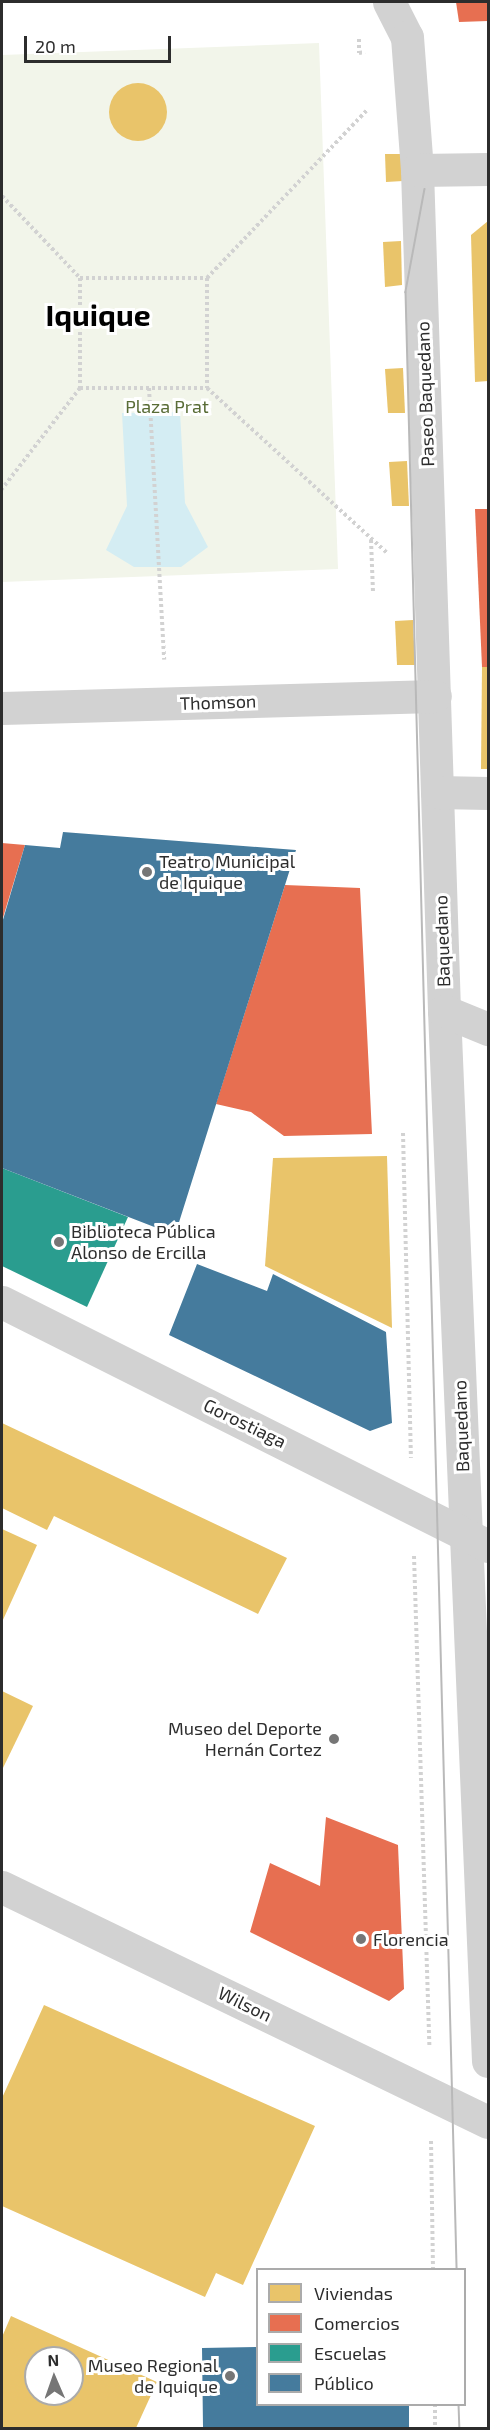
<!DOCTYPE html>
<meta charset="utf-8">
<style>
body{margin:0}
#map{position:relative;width:490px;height:2430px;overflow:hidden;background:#fff;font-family:"Exo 2",sans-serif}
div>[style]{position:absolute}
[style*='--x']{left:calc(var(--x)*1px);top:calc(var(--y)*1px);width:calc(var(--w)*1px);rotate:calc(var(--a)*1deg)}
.green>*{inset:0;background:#f2f5ea}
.water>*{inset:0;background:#d4edf3}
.homes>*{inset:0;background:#e9c46a}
.round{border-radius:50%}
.shops>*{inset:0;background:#e76f51}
.schools>*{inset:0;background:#2a9d8f}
.public>*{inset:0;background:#457b9d}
.path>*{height:4px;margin-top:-2px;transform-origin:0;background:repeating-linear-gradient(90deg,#d2d2d2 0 3px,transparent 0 6px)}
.pedestrian>*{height:33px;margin:-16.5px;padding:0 16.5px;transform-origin:16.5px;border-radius:16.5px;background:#d2d2d2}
.minor>*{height:33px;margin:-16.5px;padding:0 16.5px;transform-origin:16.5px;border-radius:16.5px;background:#d2d2d2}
.tram>*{height:1.5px;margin:-0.75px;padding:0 0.75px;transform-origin:0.75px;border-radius:0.75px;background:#b9b9b9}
.dots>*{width:16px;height:16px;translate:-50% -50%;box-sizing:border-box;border:3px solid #fff;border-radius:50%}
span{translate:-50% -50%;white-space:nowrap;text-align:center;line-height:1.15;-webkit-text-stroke:6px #fff;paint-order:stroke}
.street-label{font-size:18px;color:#2d2d2d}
.park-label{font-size:18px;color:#596c36}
.poi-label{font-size:18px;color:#2d2d2d}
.left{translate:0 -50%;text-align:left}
.right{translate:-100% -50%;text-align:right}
.town-label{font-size:30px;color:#000;font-weight:700}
.frame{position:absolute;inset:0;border:3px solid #2d2d2d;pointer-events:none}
.legend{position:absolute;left:256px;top:2268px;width:210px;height:138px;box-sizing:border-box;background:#fff;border:2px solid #ababab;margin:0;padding:8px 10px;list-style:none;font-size:18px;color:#2d2d2d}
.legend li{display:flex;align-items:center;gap:12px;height:30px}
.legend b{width:30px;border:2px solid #ababab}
.north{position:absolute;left:24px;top:2346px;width:60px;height:60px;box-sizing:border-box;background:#fff;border:2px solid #ababab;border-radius:50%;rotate:358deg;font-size:16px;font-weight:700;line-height:24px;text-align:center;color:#2d2d2d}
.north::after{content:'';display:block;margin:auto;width:21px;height:27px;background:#767676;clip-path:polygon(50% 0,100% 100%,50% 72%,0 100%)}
.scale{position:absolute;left:24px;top:36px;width:147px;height:27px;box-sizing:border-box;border:3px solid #2d2d2d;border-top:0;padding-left:8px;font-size:18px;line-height:21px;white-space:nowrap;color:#2d2d2d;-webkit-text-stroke:4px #fff;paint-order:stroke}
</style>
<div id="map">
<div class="green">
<div style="clip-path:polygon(319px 43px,338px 569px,2px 582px,2px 55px)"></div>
</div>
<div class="water">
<div style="clip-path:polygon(180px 412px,185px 503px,208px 547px,181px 567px,134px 567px,106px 550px,127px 506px,122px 413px)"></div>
</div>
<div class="homes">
<div class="round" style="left:109px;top:83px;width:58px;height:58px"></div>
<div style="clip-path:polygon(385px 154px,402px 154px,403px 181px,386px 182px)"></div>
<div style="clip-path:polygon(488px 221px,488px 381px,475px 382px,471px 235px)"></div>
<div style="clip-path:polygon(401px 241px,402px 285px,385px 287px,383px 242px)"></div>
<div style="clip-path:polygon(403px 368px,405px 413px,388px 413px,385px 369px)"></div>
<div style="clip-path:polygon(407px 461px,409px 506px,392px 506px,389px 462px)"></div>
<div style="clip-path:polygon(413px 620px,415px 665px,397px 665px,395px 621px)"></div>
<div style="clip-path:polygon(482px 667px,488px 667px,488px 769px,481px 769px)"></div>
<div style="clip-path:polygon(387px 1156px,392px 1328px,265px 1266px,273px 1158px)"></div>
<div style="clip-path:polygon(2px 1423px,287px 1558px,258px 1614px,54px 1516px,47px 1530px,2px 1508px)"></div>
<div style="clip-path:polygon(2px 1529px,37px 1545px,2px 1622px)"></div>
<div style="clip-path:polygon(2px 1691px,33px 1706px,2px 1770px)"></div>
<div style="clip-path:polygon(44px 2005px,315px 2126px,243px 2285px,216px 2273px,205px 2297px,2px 2206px,2px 2098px)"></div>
<div style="clip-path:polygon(evenodd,11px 2316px,157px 2382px,136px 2428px,2px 2428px,2px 2337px,11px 2316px,36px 2358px,72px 2358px,72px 2394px,36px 2394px,36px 2358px)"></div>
</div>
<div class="shops">
<div style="clip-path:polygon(456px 2px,488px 2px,488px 21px,459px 22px)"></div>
<div style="clip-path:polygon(475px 509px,488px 509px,488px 667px,482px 667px)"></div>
<div style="clip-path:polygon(2px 843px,25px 845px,2px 921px)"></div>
<div style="clip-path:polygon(285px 885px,360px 888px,372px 1134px,284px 1136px,251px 1112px,216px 1104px)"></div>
<div style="clip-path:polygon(326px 1817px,398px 1845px,404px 1989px,389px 2001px,250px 1932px,270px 1863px,320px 1886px)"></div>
</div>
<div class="schools">
<div style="clip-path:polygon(2px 1168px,128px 1217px,87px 1307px,2px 1266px)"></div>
</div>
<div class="public">
<div style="clip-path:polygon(63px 832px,296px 850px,175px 1235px,2px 1168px,2px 923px,25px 845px,60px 848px)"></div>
<div style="clip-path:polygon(197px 1264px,267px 1291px,273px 1274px,386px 1332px,392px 1423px,370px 1431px,169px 1335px)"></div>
<div style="clip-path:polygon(258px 2347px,258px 2404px,409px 2404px,409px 2428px,203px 2428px,202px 2348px)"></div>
</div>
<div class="path">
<div style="--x:359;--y:39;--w:14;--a:90"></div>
<div style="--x:359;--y:53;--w:6;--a:-9"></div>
<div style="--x:2;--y:196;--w:113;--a:46.4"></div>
<div style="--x:80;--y:278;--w:110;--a:90"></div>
<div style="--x:80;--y:388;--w:128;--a:127.7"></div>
<div style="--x:80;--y:278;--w:127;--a:0"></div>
<div style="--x:207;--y:278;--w:110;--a:90"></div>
<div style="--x:207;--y:278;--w:233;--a:-46.4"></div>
<div style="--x:80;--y:388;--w:127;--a:0"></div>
<div style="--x:207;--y:388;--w:244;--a:42.5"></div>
<div style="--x:149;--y:388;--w:272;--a:86.8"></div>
<div style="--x:371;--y:540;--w:53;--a:87.8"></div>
<div style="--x:403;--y:1133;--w:325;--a:88.6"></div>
<div style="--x:414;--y:1556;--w:490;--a:88.2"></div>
<div style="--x:431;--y:2141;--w:129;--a:89.1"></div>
<div style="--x:435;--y:2404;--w:24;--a:90"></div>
</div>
<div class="pedestrian">
<div style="--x:389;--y:2;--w:39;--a:63"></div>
<div style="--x:407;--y:37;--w:133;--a:85.7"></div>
<div style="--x:417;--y:170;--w:841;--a:88.16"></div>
<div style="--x:444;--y:1011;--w:1051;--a:87.6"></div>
<div style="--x:417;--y:170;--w:71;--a:-0.8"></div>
<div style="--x:2;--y:708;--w:433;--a:-1.6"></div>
<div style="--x:437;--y:792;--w:51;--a:1.1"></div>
<div style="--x:444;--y:1011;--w:48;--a:22.2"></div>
</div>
<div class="minor">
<div style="--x:2;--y:1302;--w:544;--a:26.66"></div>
<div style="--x:2;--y:1887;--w:540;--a:25.81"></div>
</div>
<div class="tram">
<div style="--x:425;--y:189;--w:105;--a:100.5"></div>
<div style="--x:406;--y:292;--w:1979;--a:88.52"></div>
<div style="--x:459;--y:2404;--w:24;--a:88"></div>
</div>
<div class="dots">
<div style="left:147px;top:872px;background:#767676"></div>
<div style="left:59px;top:1242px;background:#767676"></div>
<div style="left:334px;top:1739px;background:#767676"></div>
<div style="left:361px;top:1939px;background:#767676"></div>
<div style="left:230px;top:2376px;background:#767676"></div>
</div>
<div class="street-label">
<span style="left:425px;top:394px;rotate:-92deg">Paseo Baquedano</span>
<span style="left:218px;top:702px;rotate:-2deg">Thomson</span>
<span style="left:442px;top:941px;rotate:-92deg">Baquedano</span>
<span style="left:245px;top:1423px;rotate:26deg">Gorostiaga</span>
<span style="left:461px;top:1426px;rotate:-92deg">Baquedano</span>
<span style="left:245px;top:2004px;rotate:26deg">Wilson</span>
</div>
<div class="park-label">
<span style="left:167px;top:406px">Plaza Prat</span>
</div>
<div class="poi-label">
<span class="left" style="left:159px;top:872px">Teatro Municipal<br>de Iquique</span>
<span class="left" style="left:71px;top:1242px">Biblioteca Pública<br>Alonso de Ercilla</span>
<span class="right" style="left:322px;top:1739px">Museo del Deporte<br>Hernán Cortez</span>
<span class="left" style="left:373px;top:1939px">Florencia</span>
<span class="right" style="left:218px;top:2376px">Museo Regional<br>de Iquique</span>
</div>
<div class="town-label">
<span style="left:98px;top:314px">Iquique</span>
</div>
<div class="frame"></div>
<ul class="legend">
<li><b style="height:16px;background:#e9c46a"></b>Viviendas</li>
<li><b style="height:16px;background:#e76f51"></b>Comercios</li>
<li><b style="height:16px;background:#2a9d8f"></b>Escuelas</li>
<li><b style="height:16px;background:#457b9d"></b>Público</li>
</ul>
<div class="north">N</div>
<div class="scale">20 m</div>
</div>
